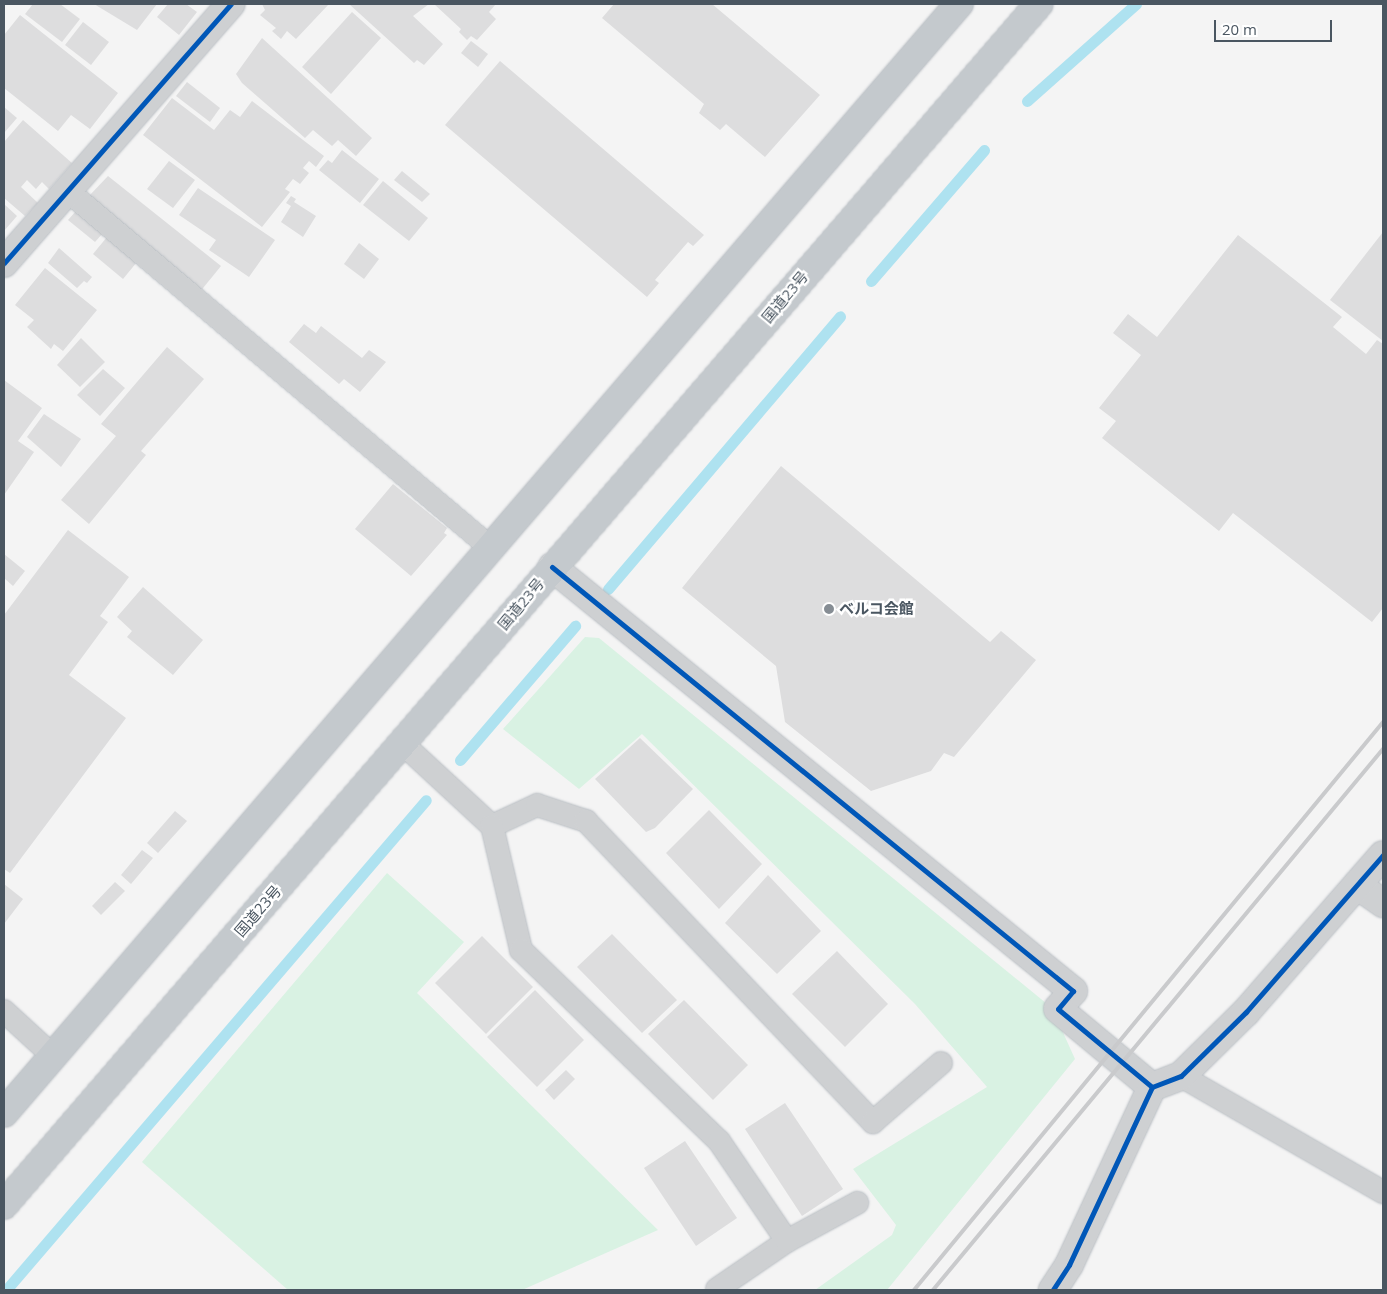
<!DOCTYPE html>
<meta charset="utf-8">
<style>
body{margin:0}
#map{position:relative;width:1387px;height:1294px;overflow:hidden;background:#f4f4f4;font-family:"Open Sans","Noto Sans JP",sans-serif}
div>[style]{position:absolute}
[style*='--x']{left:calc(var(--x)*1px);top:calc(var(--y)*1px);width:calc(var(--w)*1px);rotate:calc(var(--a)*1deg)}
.green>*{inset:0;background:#d9f2e3}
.stream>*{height:11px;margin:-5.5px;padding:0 5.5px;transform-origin:5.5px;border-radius:5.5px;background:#aee2f0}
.building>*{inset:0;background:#ddddde}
.roads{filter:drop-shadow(0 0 1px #b9bec3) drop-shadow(0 0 1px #b9bec3)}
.service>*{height:22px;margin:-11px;padding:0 11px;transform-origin:11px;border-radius:11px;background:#ced0d2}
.minor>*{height:28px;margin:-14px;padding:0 14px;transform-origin:14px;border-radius:14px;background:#ced0d2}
.trunk>*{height:28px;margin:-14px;padding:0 14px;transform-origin:14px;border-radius:14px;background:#c4c9cd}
.rail>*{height:4px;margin:-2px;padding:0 2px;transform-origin:2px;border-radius:2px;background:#c9cacc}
.cycleway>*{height:5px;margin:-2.5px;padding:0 2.5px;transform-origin:2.5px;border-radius:2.5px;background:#0057b8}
.dots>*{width:14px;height:14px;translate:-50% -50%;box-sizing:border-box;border:2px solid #fff;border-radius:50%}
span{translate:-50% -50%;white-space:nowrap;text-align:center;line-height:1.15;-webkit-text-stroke:5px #fff;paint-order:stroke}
.street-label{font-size:15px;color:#4a5661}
.poi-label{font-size:15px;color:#4a5661;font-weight:700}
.left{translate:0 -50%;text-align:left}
.frame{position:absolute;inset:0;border:5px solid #4a5661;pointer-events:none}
.scale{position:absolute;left:1214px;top:20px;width:118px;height:22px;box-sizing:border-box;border:2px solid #4a5661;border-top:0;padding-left:6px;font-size:15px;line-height:18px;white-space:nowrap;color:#4a5661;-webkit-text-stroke:4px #fff;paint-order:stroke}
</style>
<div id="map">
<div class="green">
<div style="clip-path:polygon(585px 637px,599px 638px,1052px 1008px,1075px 1059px,887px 1290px,815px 1290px,892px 1235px,896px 1225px,853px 1169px,987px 1087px,915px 1004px,642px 734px,579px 789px,503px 729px)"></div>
<div style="clip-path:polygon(387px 873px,464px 942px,417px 993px,658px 1230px,522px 1290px,288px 1290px,142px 1162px)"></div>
</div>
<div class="stream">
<div style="--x:1027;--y:101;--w:146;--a:-41.7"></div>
<div style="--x:871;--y:281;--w:173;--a:-49.2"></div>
<div style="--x:608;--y:589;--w:358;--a:-49.6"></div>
<div style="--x:460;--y:760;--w:177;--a:-49.4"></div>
<div style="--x:6;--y:1290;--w:645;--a:-49.4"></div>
</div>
<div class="building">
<div style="clip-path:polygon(33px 4px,60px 4px,80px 19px,62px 42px,25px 14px)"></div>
<div style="clip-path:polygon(94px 4px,157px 4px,137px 30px)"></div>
<div style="clip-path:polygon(168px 4px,186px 4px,197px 12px,179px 35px,157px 17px)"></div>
<div style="clip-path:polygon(262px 4px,329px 4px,296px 39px,287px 31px,281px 39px,272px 31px,276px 28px,260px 15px,265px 10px)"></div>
<div style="clip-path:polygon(349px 4px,429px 4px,413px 16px,443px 44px,424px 65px,417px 60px,414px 63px)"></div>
<div style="clip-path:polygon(434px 4px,496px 4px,489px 12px,496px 19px,477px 40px,471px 36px,467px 40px,459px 32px,461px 29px)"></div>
<div style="clip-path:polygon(614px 4px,712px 4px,820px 95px,765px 157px,726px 124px,720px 130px,699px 113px,704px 104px,602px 18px)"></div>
<div style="clip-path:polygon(352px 12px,381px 38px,331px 94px,302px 67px)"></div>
<div style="clip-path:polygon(20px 15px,118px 93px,90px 129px,71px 115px,58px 131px,4px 88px,4px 35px)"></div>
<div style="clip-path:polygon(83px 22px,109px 42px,91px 65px,65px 45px)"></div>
<div style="clip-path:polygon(262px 38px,372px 138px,356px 156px,338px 140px,332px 146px,313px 130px,305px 138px,242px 83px,236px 74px)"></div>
<div style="clip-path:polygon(471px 41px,488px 54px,478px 67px,461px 53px)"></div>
<div style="clip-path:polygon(500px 61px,704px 235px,693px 246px,688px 242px,655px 280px,659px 283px,647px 297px,445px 125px)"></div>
<div style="clip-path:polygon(187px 82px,220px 108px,210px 122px,176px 96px)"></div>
<div style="clip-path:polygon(172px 98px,214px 130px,230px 110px,240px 117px,252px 101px,324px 156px,316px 167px,309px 161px,303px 168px,309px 173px,300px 184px,293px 179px,285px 189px,290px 192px,262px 227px,143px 135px)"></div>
<div style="clip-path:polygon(4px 107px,17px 118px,4px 133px)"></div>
<div style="clip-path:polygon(23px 120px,72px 163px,49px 189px,42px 182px,36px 189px,27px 180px,21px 187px,38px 203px,25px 216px,4px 198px,4px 142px)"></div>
<div style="clip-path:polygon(342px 150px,379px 179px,360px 203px,319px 170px,328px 160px,332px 163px)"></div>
<div style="clip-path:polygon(169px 161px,195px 180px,173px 208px,147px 189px)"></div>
<div style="clip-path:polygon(402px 171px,430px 194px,422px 202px,394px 180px)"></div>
<div style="clip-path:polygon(108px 176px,221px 266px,199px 293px,89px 196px)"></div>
<div style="clip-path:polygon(383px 181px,428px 218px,409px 241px,363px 205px)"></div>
<div style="clip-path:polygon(198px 188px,275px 240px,249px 277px,209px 250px,216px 240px,179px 215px)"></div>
<div style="clip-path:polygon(291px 196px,296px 199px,294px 202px,316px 216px,303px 237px,281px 222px,291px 206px,286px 203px)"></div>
<div style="clip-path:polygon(4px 204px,17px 216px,4px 231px)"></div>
<div style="clip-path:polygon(76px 211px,103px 233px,95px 242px,68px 220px)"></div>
<div style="clip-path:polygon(1383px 232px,1383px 341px,1330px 300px)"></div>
<div style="clip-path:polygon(1238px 235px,1342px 317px,1333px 327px,1366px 354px,1377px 340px,1383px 344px,1383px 608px,1372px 622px,1233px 513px,1219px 531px,1102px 438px,1116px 421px,1099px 408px,1141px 355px,1113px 333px,1128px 314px,1157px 337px)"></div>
<div style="clip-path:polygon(107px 237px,137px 262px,123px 279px,93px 254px)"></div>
<div style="clip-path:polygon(359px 243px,379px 259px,364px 279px,344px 264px)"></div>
<div style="clip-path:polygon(59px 248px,92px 277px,87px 283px,84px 281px,77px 288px,48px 263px)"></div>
<div style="clip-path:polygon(45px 268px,97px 310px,63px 351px,54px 344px,51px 349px,27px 327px,34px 320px,15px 305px)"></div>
<div style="clip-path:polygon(304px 324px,316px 333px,321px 326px,362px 358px,369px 350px,386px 362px,360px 392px,344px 379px,339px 384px,289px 342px)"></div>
<div style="clip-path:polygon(81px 338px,105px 362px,80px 387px,57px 365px)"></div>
<div style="clip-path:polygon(167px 347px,204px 379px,141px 451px,146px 455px,89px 524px,61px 500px,116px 436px,101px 424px)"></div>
<div style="clip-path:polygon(103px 369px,125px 388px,100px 416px,77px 395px)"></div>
<div style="clip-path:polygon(4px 380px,42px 408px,18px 441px,34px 452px,4px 495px)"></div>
<div style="clip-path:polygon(44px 414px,81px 439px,61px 467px,27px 437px)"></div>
<div style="clip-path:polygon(781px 466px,990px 642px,1001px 631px,1036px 660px,954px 757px,944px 753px,931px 771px,871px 791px,785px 722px,776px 666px,682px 588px)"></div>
<div style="clip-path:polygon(393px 484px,447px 528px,444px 533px,447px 535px,411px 576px,355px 529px)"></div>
<div style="clip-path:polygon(68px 530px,129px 577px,100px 616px,108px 622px,69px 675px,126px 718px,10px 873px,4px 869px,4px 615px)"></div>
<div style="clip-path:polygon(4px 554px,25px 571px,13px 586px,4px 578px)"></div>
<div style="clip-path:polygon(143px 587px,203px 640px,173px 675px,127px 637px,132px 631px,117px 617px)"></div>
<div style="clip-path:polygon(640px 738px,693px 789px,655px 828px,646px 832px,595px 779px)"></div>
<div style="clip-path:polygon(709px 810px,762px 864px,719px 909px,666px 853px)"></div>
<div style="clip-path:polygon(175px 811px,187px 821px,158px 853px,147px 843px)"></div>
<div style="clip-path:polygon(142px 850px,153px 858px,131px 884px,121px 875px)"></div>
<div style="clip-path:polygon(768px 875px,821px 931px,777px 974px,725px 923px)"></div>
<div style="clip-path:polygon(115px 882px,125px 891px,101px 915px,92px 906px)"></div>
<div style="clip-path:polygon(4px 884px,23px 899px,4px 924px)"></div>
<div style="clip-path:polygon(612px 934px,677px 1000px,642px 1033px,577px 967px)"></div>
<div style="clip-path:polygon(482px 936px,533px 987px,486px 1034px,435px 983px)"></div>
<div style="clip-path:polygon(837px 951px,888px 1004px,845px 1047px,792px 994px)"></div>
<div style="clip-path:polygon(535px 990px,584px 1040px,537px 1087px,487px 1037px)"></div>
<div style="clip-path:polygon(684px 1000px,748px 1065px,713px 1100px,648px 1034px)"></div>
<div style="clip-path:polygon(566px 1070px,575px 1079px,554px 1100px,545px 1090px)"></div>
<div style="clip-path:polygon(785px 1103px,843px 1189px,802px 1216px,745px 1129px)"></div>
<div style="clip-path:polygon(685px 1141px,737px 1218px,696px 1246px,644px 1168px)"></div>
</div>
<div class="roads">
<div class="service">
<div style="--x:69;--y:192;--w:552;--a:40.15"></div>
<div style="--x:403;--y:744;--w:121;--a:42.7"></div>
<div style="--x:492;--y:826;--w:50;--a:-25"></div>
<div style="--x:537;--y:805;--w:52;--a:18.1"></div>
<div style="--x:586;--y:821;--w:416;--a:46.4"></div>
<div style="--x:873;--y:1122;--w:90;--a:-40.9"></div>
<div style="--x:492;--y:826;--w:127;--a:76.8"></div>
<div style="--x:521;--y:950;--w:275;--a:44"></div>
<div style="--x:719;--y:1141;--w:121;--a:55.8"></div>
<div style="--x:4;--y:1011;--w:65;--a:42.5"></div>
<div style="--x:1181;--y:1076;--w:233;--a:29.9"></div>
<div style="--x:717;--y:1289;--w:85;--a:-34.4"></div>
<div style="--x:787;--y:1241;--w:80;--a:-28.5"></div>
</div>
<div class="minor">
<div style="--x:4;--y:263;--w:344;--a:-48.8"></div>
<div style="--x:552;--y:567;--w:672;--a:39.14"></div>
<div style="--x:1073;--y:991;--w:23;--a:130"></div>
<div style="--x:1058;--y:1009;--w:122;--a:39.7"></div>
<div style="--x:1152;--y:1087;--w:196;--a:115"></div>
<div style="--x:1069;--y:1265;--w:30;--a:123"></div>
<div style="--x:1357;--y:885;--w:32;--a:35"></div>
<div style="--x:1152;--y:1087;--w:31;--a:-21"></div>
<div style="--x:1181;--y:1076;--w:91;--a:-44.6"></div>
<div style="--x:1246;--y:1012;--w:208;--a:-48.9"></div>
</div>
<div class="trunk">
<div style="--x:4;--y:1113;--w:1464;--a:-49.27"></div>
<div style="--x:4;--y:1205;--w:1585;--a:-49.25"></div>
</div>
</div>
<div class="rail">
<div style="--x:914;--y:1290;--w:737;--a:-50.45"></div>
<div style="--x:933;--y:1290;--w:704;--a:-50.25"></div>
</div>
<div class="cycleway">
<div style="--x:4;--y:263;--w:344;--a:-48.8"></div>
<div style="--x:552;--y:567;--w:672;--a:39.14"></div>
<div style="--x:1073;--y:991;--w:23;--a:130"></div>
<div style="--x:1058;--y:1009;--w:122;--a:39.7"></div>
<div style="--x:1152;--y:1087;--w:196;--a:115"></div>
<div style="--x:1069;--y:1265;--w:30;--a:123"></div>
<div style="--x:1152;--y:1087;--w:31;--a:-21"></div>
<div style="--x:1181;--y:1076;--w:91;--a:-44.6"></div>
<div style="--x:1246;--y:1012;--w:208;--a:-48.9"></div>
</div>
<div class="dots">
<div style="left:829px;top:609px;background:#868d94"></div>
</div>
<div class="street-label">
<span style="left:785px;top:297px;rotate:-50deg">国道23号</span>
<span style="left:521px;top:604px;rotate:-50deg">国道23号</span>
<span style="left:258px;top:911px;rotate:-49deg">国道23号</span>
</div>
<div class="poi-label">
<span class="left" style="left:839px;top:609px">ベルコ会館</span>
</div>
<div class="frame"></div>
<div class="scale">20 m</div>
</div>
